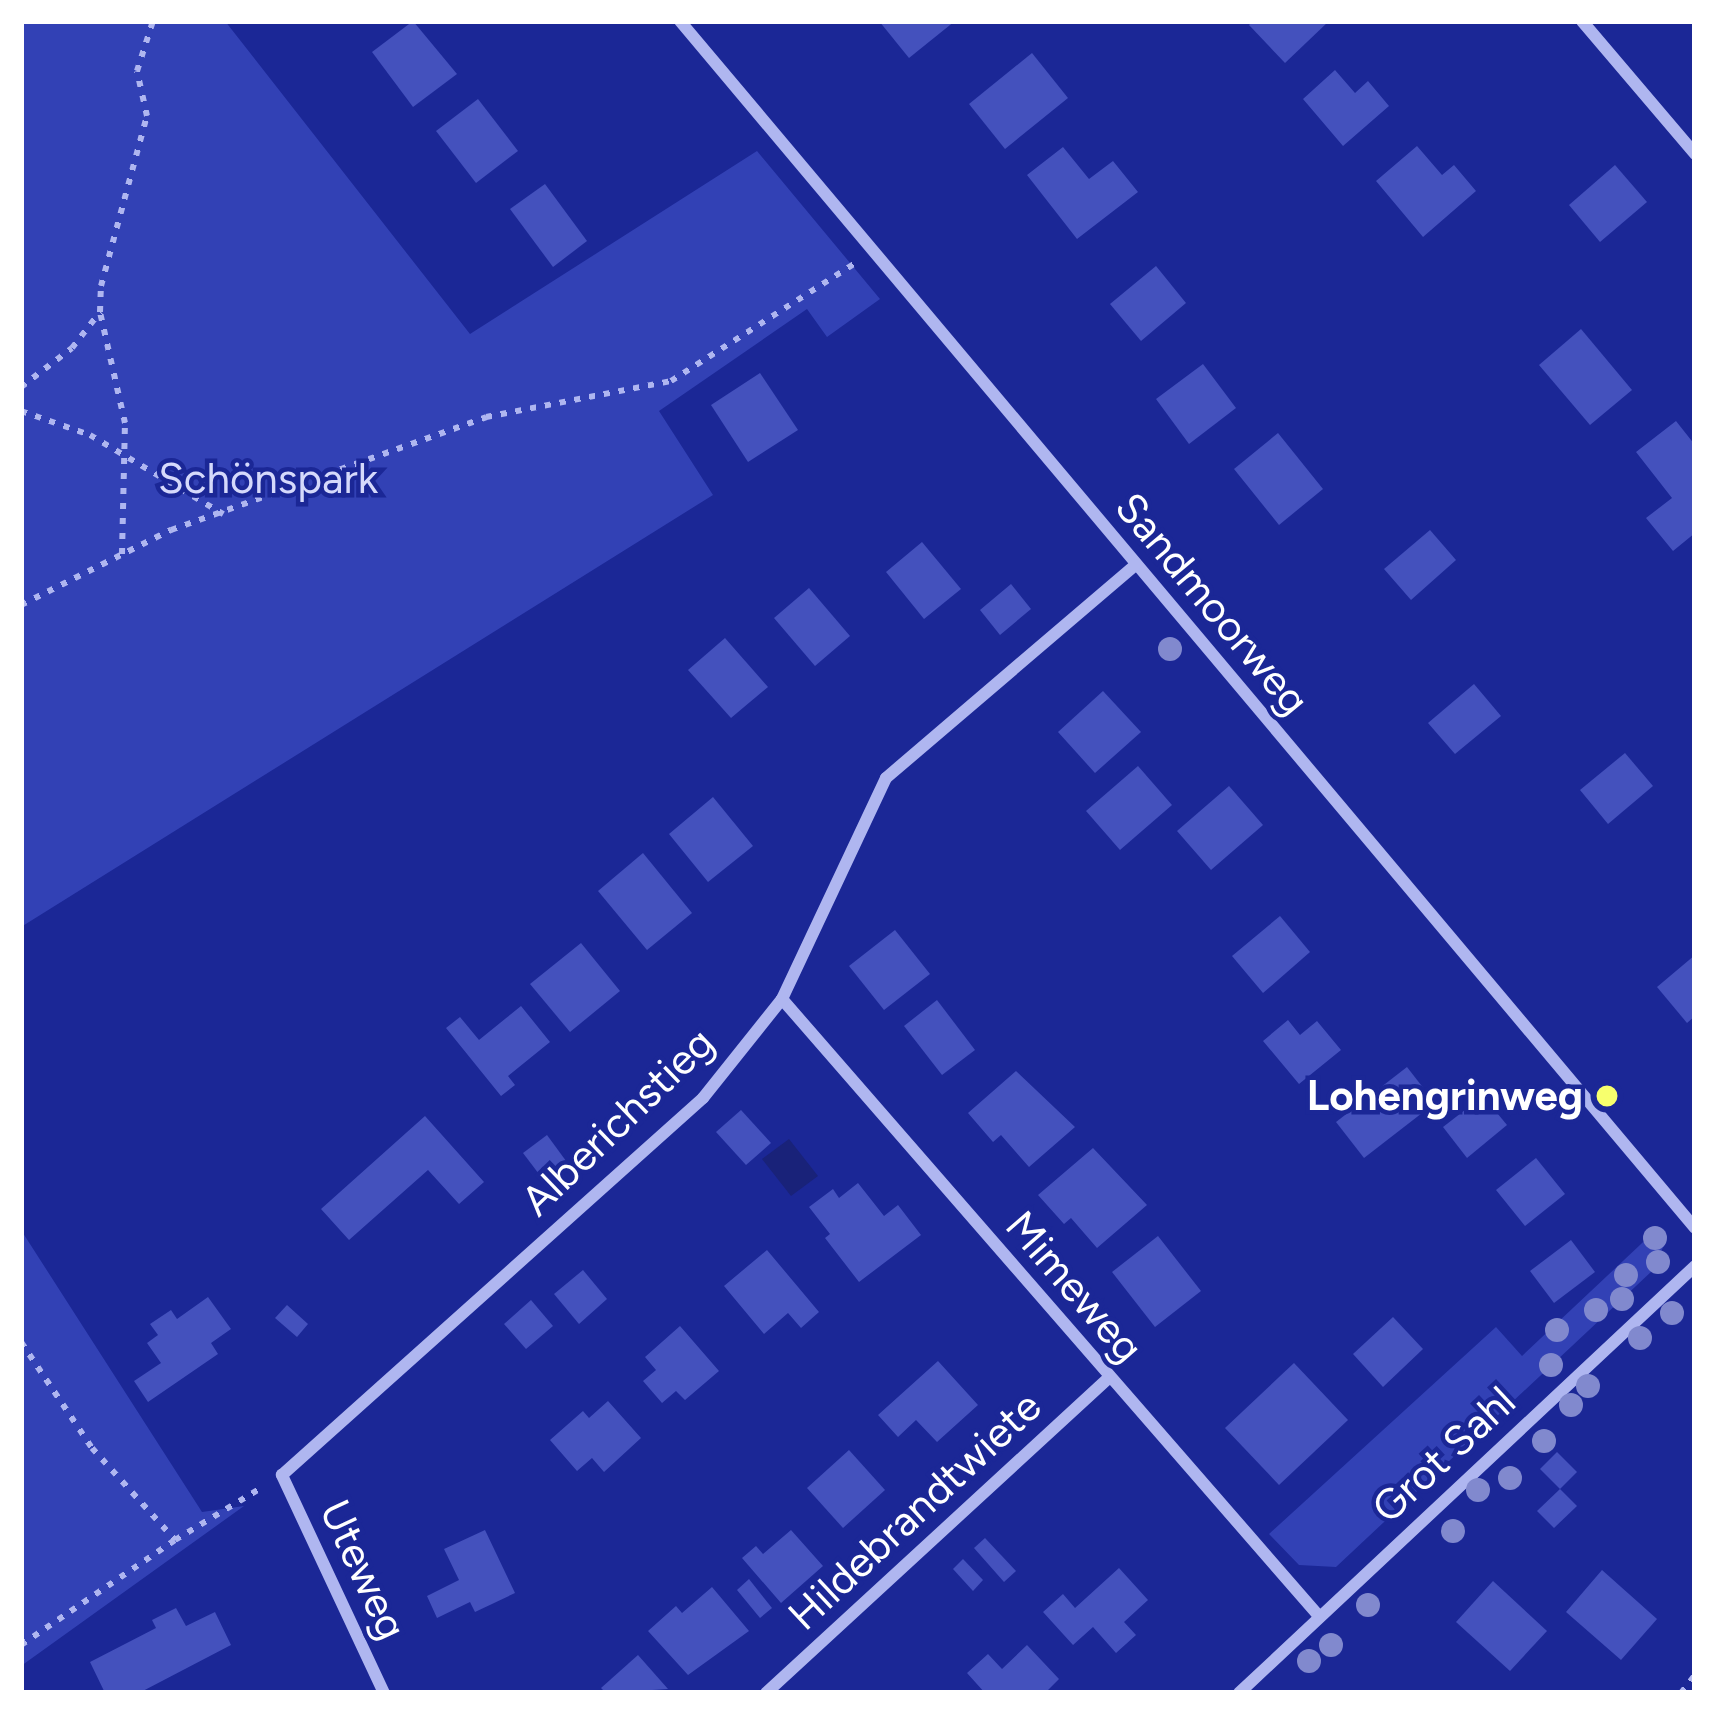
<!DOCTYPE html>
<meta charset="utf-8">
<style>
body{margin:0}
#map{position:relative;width:1716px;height:1714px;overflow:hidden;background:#1b2796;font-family:Figtree,sans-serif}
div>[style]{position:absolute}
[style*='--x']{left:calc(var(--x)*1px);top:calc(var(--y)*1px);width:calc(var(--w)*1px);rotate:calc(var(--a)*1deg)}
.green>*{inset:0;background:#3241b5}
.water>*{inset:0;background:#192279}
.building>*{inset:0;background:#4451bd}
.path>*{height:6px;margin-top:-3px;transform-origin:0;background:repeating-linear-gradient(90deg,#afb6f0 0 6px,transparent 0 15px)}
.street>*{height:12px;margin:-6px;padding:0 6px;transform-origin:6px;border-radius:6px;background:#afb6f0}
.trees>*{width:24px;height:24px;margin:-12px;border-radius:50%;background:#8189ce}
.dots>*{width:33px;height:33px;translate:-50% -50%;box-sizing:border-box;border:6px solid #1b2796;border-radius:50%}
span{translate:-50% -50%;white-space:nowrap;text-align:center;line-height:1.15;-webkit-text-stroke:9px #1b2796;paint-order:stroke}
.park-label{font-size:42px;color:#d5d9fb}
.street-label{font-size:42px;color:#fff}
.poi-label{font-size:42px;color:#fff;font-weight:700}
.right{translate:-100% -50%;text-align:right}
.frame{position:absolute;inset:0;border:24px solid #fff;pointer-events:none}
</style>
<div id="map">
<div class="green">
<div style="clip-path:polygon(21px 21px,225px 21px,470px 334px,757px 151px,880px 299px,827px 337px,807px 309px,659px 411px,713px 495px,21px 927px)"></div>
<div style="clip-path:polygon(1658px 1228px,1666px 1241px,1652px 1271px,1336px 1567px,1299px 1565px,1269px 1534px,1496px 1327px,1522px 1356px)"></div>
<div style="clip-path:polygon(21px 1230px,202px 1512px,244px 1506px,21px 1666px)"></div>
</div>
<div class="water">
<div style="clip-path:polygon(789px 1139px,818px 1176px,791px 1196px,762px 1159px)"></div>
</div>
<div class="building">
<div style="clip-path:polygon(413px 21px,457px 74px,413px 107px,372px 52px)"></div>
<div style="clip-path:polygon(879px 21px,955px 21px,909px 58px)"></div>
<div style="clip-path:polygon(1253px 21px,1329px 21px,1285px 63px,1249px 25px)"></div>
<div style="clip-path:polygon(1032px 53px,1068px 98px,1005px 149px,969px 104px)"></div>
<div style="clip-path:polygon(1335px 70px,1355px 93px,1368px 81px,1389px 106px,1343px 146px,1303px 99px)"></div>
<div style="clip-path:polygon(478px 99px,518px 151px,476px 183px,436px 131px)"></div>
<div style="clip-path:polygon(1417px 146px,1442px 175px,1454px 165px,1476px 191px,1423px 237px,1376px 181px)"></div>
<div style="clip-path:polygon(1063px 147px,1089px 179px,1113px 161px,1138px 192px,1077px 239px,1027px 175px)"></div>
<div style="clip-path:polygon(1615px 165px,1647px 202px,1600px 242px,1569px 205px)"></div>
<div style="clip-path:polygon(545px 184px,587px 241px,553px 267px,510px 209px)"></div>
<div style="clip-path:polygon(1156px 266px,1186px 303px,1141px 341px,1110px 304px)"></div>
<div style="clip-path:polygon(1581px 329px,1632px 390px,1590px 425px,1539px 365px)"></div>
<div style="clip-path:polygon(1203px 364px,1236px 408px,1189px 444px,1156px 399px)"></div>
<div style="clip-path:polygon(760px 373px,798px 430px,748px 462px,711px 405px)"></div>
<div style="clip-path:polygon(1676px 421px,1695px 445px,1695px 533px,1673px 551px,1646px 518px,1672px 498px,1636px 452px)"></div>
<div style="clip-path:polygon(1278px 433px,1323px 489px,1279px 525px,1234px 469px)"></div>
<div style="clip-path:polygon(1430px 530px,1456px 560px,1411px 600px,1384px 569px)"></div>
<div style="clip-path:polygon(922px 542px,961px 589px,924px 619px,886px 572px)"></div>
<div style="clip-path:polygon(1011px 584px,1031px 609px,1000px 635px,980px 610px)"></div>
<div style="clip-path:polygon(809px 588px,850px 636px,815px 666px,774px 618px)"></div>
<div style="clip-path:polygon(725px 638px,768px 687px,731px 718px,688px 670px)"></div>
<div style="clip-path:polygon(1474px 684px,1501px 716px,1455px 754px,1428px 723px)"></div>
<div style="clip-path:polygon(1103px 691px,1141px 732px,1095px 773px,1058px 732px)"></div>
<div style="clip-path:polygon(1625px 753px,1653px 786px,1608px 824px,1580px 790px)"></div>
<div style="clip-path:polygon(1138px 766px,1172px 805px,1120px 850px,1086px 811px)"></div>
<div style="clip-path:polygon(1229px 786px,1263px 825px,1211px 870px,1177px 831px)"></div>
<div style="clip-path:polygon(713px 797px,753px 846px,708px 882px,669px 834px)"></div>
<div style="clip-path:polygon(643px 853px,692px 913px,647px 950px,598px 891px)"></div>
<div style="clip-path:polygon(1280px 916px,1310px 952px,1263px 993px,1232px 956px)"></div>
<div style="clip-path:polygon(895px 930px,930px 974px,884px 1010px,849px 966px)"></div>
<div style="clip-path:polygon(581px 943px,620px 991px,570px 1032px,530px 984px)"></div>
<div style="clip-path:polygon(1695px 955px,1695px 1016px,1687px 1023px,1657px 987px)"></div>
<div style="clip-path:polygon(937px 1000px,975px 1050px,942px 1075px,904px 1026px)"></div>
<div style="clip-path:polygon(521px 1006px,550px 1042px,508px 1076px,515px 1085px,501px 1096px,446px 1028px,460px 1017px,479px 1040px)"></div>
<div style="clip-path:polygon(1288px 1020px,1300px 1035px,1317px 1021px,1341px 1050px,1299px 1084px,1263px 1041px)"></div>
<div style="clip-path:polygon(1407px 1067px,1435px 1103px,1364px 1158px,1336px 1122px)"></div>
<div style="clip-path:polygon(1016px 1071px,1075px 1127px,1029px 1167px,1001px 1135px,993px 1142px,968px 1113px)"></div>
<div style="clip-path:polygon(1483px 1096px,1507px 1125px,1467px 1158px,1443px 1127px)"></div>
<div style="clip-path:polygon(741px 1110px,771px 1143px,746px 1165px,716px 1132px)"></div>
<div style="clip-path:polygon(425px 1116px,484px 1182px,459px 1204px,428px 1170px,349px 1240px,321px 1209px)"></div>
<div style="clip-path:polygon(547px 1135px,569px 1165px,545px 1182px,523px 1153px)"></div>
<div style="clip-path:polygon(1093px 1148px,1147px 1205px,1097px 1248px,1071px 1218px,1064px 1224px,1038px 1195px)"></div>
<div style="clip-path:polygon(1536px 1158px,1565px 1194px,1525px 1226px,1496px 1190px)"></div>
<div style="clip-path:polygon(858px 1183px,884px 1216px,898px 1205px,921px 1235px,859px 1282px,825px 1238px,830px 1234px,809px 1207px,833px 1189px,839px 1198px)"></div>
<div style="clip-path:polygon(1158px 1236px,1201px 1291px,1155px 1327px,1112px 1272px)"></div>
<div style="clip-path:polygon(1571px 1240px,1595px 1272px,1554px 1303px,1530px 1271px)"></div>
<div style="clip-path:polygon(767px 1250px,819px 1312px,801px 1328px,788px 1313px,764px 1334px,724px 1286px)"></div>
<div style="clip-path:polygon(583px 1270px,607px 1299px,579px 1324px,554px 1294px)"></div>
<div style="clip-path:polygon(208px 1297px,231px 1329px,211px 1343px,218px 1354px,148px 1402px,134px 1381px,161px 1363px,147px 1343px,158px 1335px,150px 1324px,171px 1310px,177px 1319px)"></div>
<div style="clip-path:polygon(531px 1300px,553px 1326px,526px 1349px,504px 1324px)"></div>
<div style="clip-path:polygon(287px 1305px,308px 1324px,297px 1337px,275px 1318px)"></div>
<div style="clip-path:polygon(1393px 1317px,1423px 1349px,1383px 1387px,1353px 1354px)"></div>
<div style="clip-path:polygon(680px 1326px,719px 1371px,685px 1400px,676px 1391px,662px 1403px,643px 1381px,656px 1370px,645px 1357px)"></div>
<div style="clip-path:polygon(938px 1361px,978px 1405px,937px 1442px,916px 1420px,898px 1437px,878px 1415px)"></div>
<div style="clip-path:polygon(1294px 1363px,1348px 1420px,1279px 1485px,1225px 1428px)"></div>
<div style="clip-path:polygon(608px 1401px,641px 1438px,604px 1472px,592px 1458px,577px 1471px,550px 1440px,583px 1411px,589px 1418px)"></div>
<div style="clip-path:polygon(849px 1450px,885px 1490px,843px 1528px,807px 1488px)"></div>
<div style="clip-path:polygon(1557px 1452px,1577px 1472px,1560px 1489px,1540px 1469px)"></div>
<div style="clip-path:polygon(1560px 1489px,1577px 1506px,1554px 1528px,1537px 1511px)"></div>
<div style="clip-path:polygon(485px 1530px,515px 1593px,475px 1612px,470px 1602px,437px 1618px,427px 1596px,459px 1580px,444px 1549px)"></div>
<div style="clip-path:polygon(791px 1530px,823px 1566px,781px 1603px,742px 1558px,756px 1546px,763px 1554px)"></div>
<div style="clip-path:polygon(985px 1538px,1016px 1571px,1004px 1582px,974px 1548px)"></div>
<div style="clip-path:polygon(963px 1559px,983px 1580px,973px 1591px,953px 1569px)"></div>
<div style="clip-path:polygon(1119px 1568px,1148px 1600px,1124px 1622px,1136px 1635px,1116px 1653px,1093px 1627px,1073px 1645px,1043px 1612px,1063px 1594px,1075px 1608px)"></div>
<div style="clip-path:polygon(1602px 1570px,1657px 1619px,1621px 1660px,1566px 1612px)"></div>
<div style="clip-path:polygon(749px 1579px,772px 1608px,760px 1618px,737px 1590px)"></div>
<div style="clip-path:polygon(1493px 1581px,1547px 1631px,1510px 1671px,1456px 1622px)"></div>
<div style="clip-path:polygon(712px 1587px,749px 1631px,688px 1675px,648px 1631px,676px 1606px,682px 1613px)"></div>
<div style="clip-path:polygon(176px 1608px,186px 1626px,215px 1612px,231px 1645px,139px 1693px,105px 1693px,90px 1662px,156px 1628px,152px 1620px)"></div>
<div style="clip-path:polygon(1027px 1645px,1059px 1679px,1045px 1693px,985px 1693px,967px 1673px,988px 1654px,1002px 1669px)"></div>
<div style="clip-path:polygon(638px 1655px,668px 1689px,606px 1693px,601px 1688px)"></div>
</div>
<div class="path">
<div style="--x:21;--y:387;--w:64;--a:-37.4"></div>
<div style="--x:72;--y:348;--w:46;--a:-52.1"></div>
<div style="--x:21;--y:411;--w:73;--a:19.2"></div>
<div style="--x:90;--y:435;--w:155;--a:30.7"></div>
<div style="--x:122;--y:554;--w:131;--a:-88.7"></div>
<div style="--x:125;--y:423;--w:114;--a:-102.7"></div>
<div style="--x:100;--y:312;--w:26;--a:-88"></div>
<div style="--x:101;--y:286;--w:176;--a:-74.9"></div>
<div style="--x:147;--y:116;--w:46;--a:-102.5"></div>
<div style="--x:137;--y:71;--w:52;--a:-72.3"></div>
<div style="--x:21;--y:605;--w:168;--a:-26.6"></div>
<div style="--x:171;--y:530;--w:335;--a:-19.7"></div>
<div style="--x:486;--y:417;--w:188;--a:-11"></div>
<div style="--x:671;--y:381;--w:217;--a:-32.6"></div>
<div style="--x:21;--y:1342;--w:128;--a:56.2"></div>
<div style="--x:92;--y:1448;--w:124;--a:47.9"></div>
<div style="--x:175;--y:1540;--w:104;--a:-31.2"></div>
<div style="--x:21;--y:1645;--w:186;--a:-34.3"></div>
<div style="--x:1681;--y:1693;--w:23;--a:-52"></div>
</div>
<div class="street">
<div style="--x:680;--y:21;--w:1577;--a:49.94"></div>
<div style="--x:1582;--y:21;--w:175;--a:49.6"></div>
<div style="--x:782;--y:999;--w:818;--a:48.97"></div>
<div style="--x:384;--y:1693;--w:241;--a:-115.1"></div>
<div style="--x:282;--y:1475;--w:565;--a:-41.84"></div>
<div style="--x:703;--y:1098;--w:127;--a:-51.4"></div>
<div style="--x:782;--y:999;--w:244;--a:-64.8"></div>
<div style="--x:886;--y:778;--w:328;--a:-40.5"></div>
<div style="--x:766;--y:1693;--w:465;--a:-42.6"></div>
<div style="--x:1239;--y:1693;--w:625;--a:-43.12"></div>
</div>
<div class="trees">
<div style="left:1170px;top:649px"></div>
<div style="left:1655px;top:1238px"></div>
<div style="left:1658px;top:1262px"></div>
<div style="left:1626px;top:1275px"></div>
<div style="left:1622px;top:1299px"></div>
<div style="left:1596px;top:1310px"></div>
<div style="left:1672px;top:1313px"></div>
<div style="left:1557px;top:1330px"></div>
<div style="left:1640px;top:1338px"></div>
<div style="left:1551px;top:1365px"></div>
<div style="left:1588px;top:1386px"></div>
<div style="left:1571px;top:1405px"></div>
<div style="left:1544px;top:1441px"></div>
<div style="left:1510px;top:1478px"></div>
<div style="left:1478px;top:1490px"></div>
<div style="left:1453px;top:1531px"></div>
<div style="left:1368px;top:1605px"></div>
<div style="left:1331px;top:1645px"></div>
<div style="left:1309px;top:1661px"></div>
</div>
<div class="dots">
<div style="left:1607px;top:1096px;background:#f7ff6d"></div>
</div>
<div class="park-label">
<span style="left:268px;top:479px">Schönspark</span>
</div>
<div class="street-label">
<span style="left:1212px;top:604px;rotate:50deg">Sandmoorweg</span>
<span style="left:618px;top:1122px;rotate:-44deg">Alberichstieg</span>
<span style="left:1074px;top:1287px;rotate:49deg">Mimeweg</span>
<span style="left:1444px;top:1455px;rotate:-43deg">Grot Sahl</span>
<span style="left:915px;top:1511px;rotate:-43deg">Hildebrandtwiete</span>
<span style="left:363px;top:1570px;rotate:65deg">Uteweg</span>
</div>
<div class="poi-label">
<span class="right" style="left:1583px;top:1096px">Lohengrinweg</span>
</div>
<div class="frame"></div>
</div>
